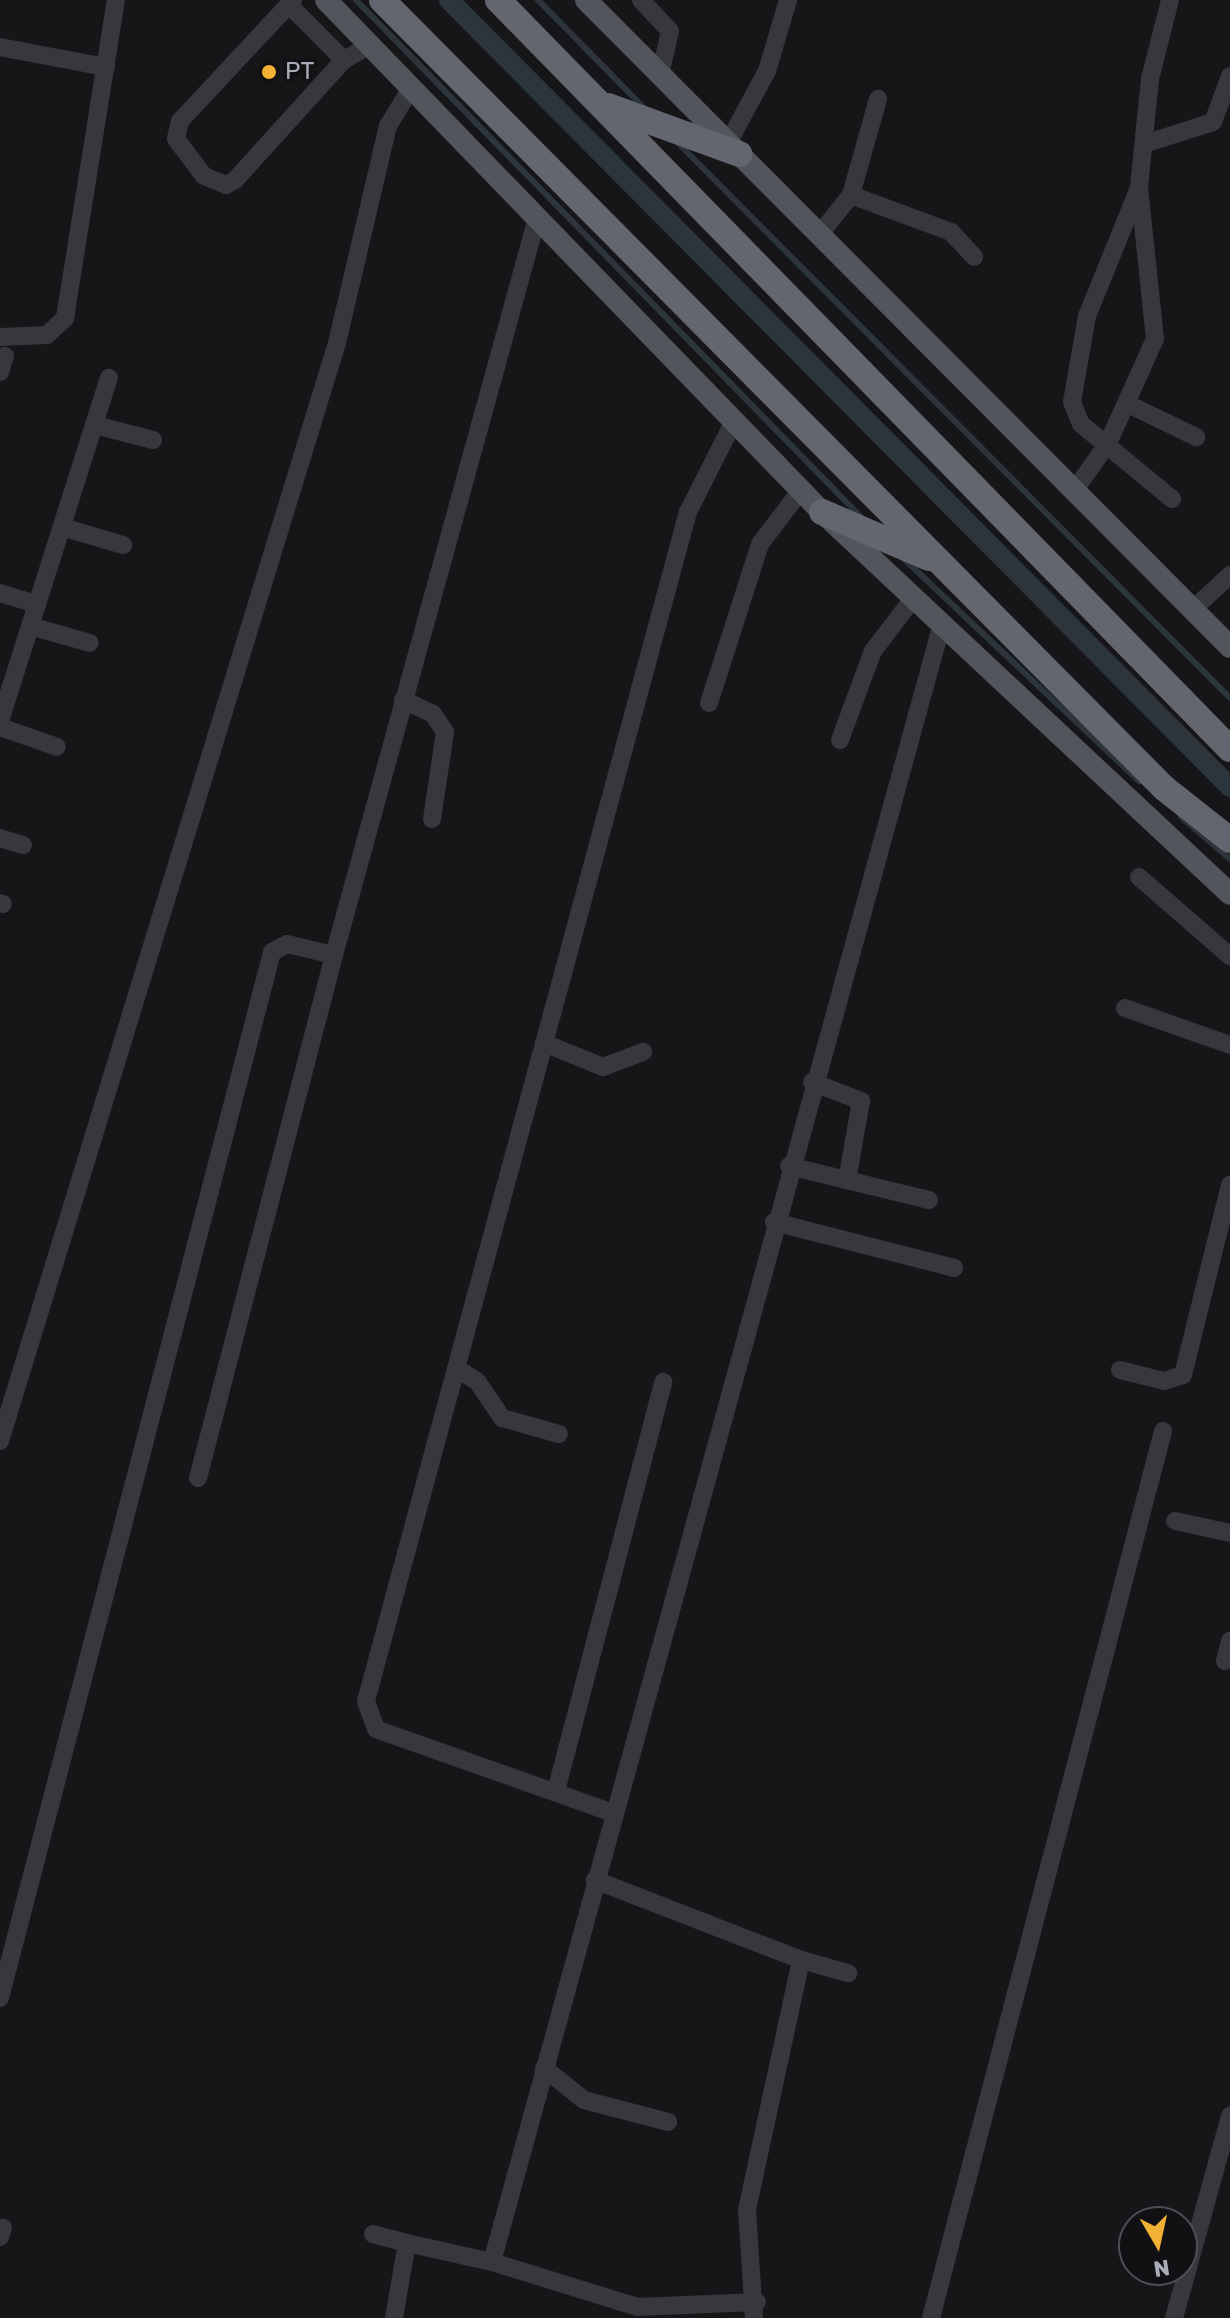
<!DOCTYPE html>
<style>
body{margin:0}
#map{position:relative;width:1230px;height:2318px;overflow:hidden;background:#161618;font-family:Rubik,sans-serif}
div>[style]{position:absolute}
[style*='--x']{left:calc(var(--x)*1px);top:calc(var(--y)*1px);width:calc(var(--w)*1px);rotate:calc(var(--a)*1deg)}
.stream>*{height:6px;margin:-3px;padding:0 3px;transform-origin:3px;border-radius:3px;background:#2c353c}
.canal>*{height:20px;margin:-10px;padding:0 10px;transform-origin:10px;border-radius:10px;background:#2c353c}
.minor>*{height:18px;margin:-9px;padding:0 9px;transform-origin:9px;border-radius:9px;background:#37383d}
.major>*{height:22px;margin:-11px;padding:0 11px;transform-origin:11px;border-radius:11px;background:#53555c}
.highway>*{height:26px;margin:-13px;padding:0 13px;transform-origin:13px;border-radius:13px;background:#63666e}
.dots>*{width:22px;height:22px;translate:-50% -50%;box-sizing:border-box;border:4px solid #111113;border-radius:50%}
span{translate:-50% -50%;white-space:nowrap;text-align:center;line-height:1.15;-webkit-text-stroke:7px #111113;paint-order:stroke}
.poi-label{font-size:24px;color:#a8adb8}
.left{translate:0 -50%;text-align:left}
.north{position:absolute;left:1118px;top:2206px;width:80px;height:80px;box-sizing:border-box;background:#111113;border:2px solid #4d4f55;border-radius:50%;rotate:171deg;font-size:22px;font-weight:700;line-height:32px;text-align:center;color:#a8adb8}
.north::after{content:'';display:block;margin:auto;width:28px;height:36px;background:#f2b134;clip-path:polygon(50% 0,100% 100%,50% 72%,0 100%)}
</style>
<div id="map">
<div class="stream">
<div style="--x:356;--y:0;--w:721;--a:45.67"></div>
<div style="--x:538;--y:0;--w:153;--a:45.5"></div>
<div style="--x:677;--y:142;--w:784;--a:45.15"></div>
<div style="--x:903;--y:558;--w:325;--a:43.4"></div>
<div style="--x:1181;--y:817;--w:65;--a:40.6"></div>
</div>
<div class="canal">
<div style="--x:449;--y:0;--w:1109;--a:45.22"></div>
</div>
<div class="minor">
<div style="--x:293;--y:0;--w:166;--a:133"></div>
<div style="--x:180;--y:121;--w:18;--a:103"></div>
<div style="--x:176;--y:139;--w:46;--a:52.9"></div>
<div style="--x:204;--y:176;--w:24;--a:22"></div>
<div style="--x:226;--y:185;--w:10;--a:-29"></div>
<div style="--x:235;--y:180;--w:162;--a:-47.8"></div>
<div style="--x:344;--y:60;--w:30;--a:-30"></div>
<div style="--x:641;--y:0;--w:42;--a:46.9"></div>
<div style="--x:670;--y:31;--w:45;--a:102.8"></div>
<div style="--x:1170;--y:0;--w:81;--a:104.2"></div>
<div style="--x:1150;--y:79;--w:110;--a:95.8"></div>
<div style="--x:1139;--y:188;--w:138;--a:112.1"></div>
<div style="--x:1087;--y:316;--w:87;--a:99.9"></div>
<div style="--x:1072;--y:402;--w:24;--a:68"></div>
<div style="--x:1081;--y:424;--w:118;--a:39.5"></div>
<div style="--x:290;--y:6;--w:76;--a:45"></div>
<div style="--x:0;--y:47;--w:108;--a:10.7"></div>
<div style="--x:728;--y:143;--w:82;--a:-61.6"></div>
<div style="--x:767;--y:71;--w:74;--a:-73.5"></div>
<div style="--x:1144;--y:144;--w:72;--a:-17.7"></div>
<div style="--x:1213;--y:122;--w:49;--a:-69.7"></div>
<div style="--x:851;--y:195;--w:107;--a:20.3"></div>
<div style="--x:951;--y:232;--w:34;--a:47"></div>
<div style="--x:819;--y:235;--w:51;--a:-51.3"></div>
<div style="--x:851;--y:195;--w:100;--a:-74.3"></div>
<div style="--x:0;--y:337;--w:47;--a:-2.4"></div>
<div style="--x:47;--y:335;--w:25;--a:-43"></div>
<div style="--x:65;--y:318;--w:322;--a:-80.9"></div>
<div style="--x:0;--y:372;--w:17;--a:-73"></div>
<div style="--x:1128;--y:404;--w:76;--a:25.9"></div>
<div style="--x:95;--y:425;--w:60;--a:14.5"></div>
<div style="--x:1074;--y:491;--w:59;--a:-54.7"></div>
<div style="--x:1108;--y:443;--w:114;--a:-65.7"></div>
<div style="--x:1155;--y:339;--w:152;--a:-96"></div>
<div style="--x:62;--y:527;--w:64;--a:16.4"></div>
<div style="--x:0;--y:593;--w:39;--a:17"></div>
<div style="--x:1192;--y:610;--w:52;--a:-42.6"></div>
<div style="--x:30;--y:626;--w:62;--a:15.8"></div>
<div style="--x:403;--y:700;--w:33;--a:25"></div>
<div style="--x:433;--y:714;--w:22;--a:56"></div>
<div style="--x:445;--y:732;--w:88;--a:98.5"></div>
<div style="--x:709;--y:703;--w:167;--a:-72.2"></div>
<div style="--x:760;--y:544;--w:68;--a:-52.8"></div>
<div style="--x:0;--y:721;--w:360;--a:-72.4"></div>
<div style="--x:0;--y:727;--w:60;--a:19.3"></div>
<div style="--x:840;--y:740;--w:95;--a:-69.7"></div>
<div style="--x:873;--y:651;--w:64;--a:-52.6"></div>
<div style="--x:0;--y:838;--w:24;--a:17"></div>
<div style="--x:1139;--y:877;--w:121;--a:41"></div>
<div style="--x:0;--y:903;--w:3;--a:18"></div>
<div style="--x:1125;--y:1008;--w:111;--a:19.4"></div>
<div style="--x:544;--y:1043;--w:64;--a:22.1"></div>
<div style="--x:603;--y:1067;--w:43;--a:-20.6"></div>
<div style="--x:812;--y:1082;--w:53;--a:21.2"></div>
<div style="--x:861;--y:1101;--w:80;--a:100"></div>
<div style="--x:789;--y:1166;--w:144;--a:13.7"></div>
<div style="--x:774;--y:1222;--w:186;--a:14.3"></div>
<div style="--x:456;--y:1368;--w:25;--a:32"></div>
<div style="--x:477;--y:1381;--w:45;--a:56"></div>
<div style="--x:502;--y:1418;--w:59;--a:15.7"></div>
<div style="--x:1120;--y:1370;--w:45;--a:14"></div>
<div style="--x:1164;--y:1381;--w:20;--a:-18"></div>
<div style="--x:1183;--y:1375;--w:196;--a:-76.1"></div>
<div style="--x:0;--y:1441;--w:1149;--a:-72.94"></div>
<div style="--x:337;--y:343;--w:223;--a:-76.8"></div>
<div style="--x:388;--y:126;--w:44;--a:-58.8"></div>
<div style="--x:198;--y:1478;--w:540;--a:-75.42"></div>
<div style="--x:1175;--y:1521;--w:56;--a:12.3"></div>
<div style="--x:1225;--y:1661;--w:21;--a:-76"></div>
<div style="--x:556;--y:1791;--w:423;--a:-75.3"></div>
<div style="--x:613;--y:1813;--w:251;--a:-160.5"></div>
<div style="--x:376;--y:1729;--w:30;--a:-110"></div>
<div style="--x:366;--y:1701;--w:1232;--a:-74.85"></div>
<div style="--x:688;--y:512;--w:102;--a:-63.2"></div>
<div style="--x:595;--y:1880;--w:221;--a:21.2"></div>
<div style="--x:801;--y:1960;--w:256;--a:102.2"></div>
<div style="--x:747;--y:2210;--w:108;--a:86.3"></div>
<div style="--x:801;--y:1960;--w:49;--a:15.5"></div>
<div style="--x:0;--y:1998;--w:1081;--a:-75.42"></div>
<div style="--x:272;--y:952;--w:17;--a:-28"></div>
<div style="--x:287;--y:944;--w:48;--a:13.2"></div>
<div style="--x:334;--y:955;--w:764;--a:-74.6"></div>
<div style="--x:544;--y:2068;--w:51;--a:38.7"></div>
<div style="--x:584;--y:2100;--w:87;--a:14.7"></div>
<div style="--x:373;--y:2234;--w:35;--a:15"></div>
<div style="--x:0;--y:2237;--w:10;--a:-73"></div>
<div style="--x:492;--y:2262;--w:152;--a:17.2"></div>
<div style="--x:637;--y:2307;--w:120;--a:-2.4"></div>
<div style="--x:394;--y:2318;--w:76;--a:-80.2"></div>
<div style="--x:407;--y:2243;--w:87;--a:12.6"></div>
<div style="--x:492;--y:2262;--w:1691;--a:-74.64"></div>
<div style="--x:931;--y:2318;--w:917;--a:-75.34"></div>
<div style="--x:1174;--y:2318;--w:210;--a:-74.5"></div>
</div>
<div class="major">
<div style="--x:326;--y:0;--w:713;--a:45.91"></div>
<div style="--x:822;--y:512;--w:559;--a:43.11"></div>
<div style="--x:586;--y:0;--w:913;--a:45.13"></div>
</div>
<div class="highway">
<div style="--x:382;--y:0;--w:1110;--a:45.22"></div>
<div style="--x:1164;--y:788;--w:84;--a:38.2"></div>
<div style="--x:498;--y:0;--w:1047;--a:45.66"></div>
<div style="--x:608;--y:106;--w:140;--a:20.1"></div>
<div style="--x:822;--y:512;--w:116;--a:23.3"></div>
</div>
<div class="dots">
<div style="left:269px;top:72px;background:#f2b134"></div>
</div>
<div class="poi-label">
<span class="left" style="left:285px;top:72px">PT</span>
</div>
<div class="north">N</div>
</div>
